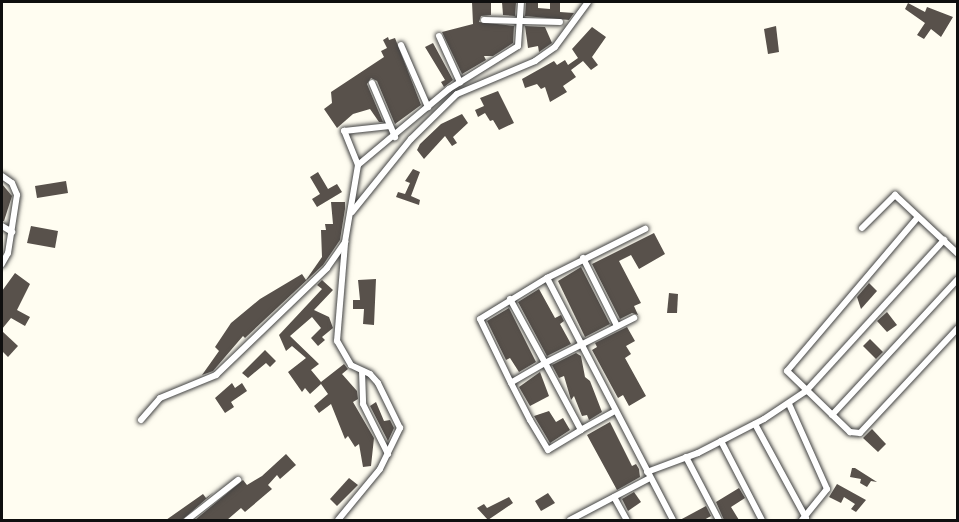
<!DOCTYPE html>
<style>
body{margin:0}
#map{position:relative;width:959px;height:522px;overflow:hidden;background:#fffdf1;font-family:"Roboto Serif",serif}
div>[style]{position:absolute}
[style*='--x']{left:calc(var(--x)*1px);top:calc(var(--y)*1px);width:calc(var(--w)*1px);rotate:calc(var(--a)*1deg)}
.building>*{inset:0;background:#58514b}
.roads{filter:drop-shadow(0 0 2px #424242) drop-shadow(0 0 2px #424242)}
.minor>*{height:6px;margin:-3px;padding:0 3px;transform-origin:3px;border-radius:3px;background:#fff}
span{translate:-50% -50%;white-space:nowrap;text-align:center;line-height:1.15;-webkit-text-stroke:6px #fff;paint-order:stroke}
.frame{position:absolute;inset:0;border:3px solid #0f0f0f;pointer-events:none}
</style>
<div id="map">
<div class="building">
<div style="clip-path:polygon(472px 2px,491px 2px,491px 15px,481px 16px,479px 22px,514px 26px,513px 43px,493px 56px,484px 56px,486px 60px,462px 74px,442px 32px,473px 24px)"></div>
<div style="clip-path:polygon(502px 2px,516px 2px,515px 16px,503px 15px)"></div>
<div style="clip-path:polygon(526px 2px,538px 2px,538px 8px,550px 9px,550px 2px,560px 2px,560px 12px,574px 13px,569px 20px,525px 16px)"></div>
<div style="clip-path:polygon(908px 3px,925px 12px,927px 7px,953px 17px,941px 37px,931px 29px,924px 39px,917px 35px,925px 23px,905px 9px)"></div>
<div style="clip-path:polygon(525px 26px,545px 27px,552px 43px,539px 52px,538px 46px,528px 48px)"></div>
<div style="clip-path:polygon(776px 26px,779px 52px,768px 54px,764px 29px)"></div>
<div style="clip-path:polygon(592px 27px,606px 37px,592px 57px,598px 65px,591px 70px,583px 61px,571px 70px,576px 77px,563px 86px,567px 92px,550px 102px,545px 87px,541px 89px,537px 84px,525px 88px,522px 79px,554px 61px,557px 65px,565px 60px,568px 65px,578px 58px,572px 49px)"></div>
<div style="clip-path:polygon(388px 37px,389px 40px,395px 38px,421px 105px,395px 124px,377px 81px,371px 78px,367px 84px,383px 122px,379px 122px,370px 109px,353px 114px,337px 128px,324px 109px,332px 103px,331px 92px,384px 57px,381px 51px,387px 48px,383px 40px)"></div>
<div style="clip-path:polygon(433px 43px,453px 80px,444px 87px,441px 82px,445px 80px,425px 47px)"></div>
<div style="clip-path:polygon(498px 91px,514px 123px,499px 130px,493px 120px,490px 121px,485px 113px,478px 117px,475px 110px,484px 106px,480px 98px)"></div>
<div style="clip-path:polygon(462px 114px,468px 123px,453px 137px,457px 143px,452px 146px,445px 136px,424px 159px,417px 150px,420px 144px,441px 124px)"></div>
<div style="clip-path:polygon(413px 169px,420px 172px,411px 196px,420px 200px,419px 205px,396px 197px,398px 192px,405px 194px,410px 183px,405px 181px)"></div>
<div style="clip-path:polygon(318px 172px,328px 189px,337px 184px,342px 192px,317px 207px,312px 199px,320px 194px,310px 177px)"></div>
<div style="clip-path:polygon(66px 181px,68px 193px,37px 198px,35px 186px)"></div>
<div style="clip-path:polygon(2px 184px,12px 196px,4px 221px,2px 221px)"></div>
<div style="clip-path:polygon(331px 202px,345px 202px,345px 209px,340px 240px,323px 265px,245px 338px,243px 336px,213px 371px,202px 375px,219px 351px,215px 347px,231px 323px,260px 299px,302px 274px,306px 280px,322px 257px,321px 230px,326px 230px,325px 224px,333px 224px)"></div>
<div style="clip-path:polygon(31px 226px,58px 231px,55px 248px,27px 243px)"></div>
<div style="clip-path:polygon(654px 233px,665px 254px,639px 269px,631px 255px,619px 261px,641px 303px,634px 306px,638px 315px,632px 313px,620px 319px,592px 264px)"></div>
<div style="clip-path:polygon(581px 267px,610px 324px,585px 337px,558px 281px)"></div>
<div style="clip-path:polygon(15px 273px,30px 284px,17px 310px,30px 317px,25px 326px,11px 318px,2px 329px,2px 291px)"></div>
<div style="clip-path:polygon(376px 279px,374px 325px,363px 324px,364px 309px,353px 309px,353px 300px,360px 300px,358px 280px)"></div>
<div style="clip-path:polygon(322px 280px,333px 290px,314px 310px,329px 317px,333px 328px,322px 337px,325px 340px,318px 346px,311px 338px,321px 328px,312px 317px,290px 336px,319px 364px,311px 370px,321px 382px,344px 364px,348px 369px,342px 374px,357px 391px,358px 399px,353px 402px,374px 438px,371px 466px,363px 467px,359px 444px,355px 447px,348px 436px,345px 439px,331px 404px,319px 413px,314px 406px,328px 394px,321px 384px,310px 394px,305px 388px,302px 392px,288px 372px,306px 358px,292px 346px,286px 351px,279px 335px,322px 289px,317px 285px)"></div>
<div style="clip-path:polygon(869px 283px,877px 291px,861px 309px,857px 297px)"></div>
<div style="clip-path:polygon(539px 289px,555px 318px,561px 315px,564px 321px,560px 324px,571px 344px,547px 356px,518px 302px)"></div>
<div style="clip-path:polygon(669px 293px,678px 294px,677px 313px,667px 313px)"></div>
<div style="clip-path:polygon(509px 308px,536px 362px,519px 372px,510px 358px,506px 360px,487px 321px)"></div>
<div style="clip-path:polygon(887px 312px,897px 325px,887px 332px,877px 321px)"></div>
<div style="clip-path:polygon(627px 327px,635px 341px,626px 346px,631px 354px,625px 358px,646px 396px,629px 406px,623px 395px,618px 398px,592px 350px,597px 347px,595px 343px)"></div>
<div style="clip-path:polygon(2px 331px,18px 346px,8px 357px,2px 351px)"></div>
<div style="clip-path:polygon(870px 339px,883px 352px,876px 359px,863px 346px)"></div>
<div style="clip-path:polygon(265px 350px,276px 361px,270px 367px,266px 363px,248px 378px,242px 373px)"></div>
<div style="clip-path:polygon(576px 353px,581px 356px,585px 377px,590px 381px,602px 412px,589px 420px,587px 415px,582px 416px,574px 396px,571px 400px,564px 376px,559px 378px,552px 365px)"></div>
<div style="clip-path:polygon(540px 372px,549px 396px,530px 406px,519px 387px)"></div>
<div style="clip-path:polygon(232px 383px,235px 388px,242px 383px,247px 391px,231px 402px,234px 407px,225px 413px,215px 398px)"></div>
<div style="clip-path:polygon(376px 402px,384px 421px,390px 420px,394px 428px,388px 441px,370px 406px)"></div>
<div style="clip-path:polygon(549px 411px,556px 422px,563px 418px,570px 430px,550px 443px,534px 416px)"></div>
<div style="clip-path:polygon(610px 422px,632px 466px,636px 464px,639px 469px,640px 477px,617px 490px,587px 435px)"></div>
<div style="clip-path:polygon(872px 429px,886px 444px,878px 452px,863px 438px)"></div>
<div style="clip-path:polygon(286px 454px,296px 465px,280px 479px,277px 475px,268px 485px,272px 489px,245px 512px,241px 508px,227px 520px,195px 520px,243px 480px,247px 485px,262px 476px)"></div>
<div style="clip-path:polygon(852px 468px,855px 468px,877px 482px,871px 481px,867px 487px,860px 483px,861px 479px,850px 477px)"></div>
<div style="clip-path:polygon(349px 478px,358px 485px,337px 506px,330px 499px)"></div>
<div style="clip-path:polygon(837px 484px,866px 500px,856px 512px,851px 509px,855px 504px,844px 497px,841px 503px,829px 497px)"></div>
<div style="clip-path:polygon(739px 488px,745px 498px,731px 507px,739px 520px,724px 520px,716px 502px)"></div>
<div style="clip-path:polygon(214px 492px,182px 520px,166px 520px,203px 494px,206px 498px)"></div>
<div style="clip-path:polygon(634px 492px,641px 502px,628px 511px,622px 499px)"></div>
<div style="clip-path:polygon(548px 493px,555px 503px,541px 511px,535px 501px)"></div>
<div style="clip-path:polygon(509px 497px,513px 503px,488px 520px,477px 508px,484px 504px,487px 508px)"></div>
<div style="clip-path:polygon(706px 506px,711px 516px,704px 520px,680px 520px)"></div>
</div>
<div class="roads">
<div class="minor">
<div style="--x:484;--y:20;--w:76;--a:1.5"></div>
<div style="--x:439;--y:36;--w:51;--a:65.5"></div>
<div style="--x:401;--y:45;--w:68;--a:66.5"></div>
<div style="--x:372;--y:83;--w:59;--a:66.9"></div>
<div style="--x:358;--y:165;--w:37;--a:-112"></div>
<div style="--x:344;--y:131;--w:46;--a:-6.2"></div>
<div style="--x:2;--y:176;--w:12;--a:35"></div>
<div style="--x:12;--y:183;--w:13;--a:67"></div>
<div style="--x:17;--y:195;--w:59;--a:98.8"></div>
<div style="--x:8;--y:253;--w:13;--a:119"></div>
<div style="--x:352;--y:212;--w:94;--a:-51.1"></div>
<div style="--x:411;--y:139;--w:64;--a:-44.4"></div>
<div style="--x:457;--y:94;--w:85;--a:-22.9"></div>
<div style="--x:535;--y:61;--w:24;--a:-35"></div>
<div style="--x:555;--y:47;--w:56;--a:-53.7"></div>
<div style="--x:918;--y:217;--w:202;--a:130.4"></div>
<div style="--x:787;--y:371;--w:88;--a:44.1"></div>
<div style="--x:850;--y:432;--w:10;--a:6"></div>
<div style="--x:860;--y:433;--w:144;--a:-47"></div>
<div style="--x:2;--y:226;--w:12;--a:31"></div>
<div style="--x:862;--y:228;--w:47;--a:-45"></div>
<div style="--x:895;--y:195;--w:86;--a:43.1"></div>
<div style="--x:583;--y:258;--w:76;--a:63.4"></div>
<div style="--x:547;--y:278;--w:273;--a:62.5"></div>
<div style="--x:510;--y:299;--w:73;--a:61.3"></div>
<div style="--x:545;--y:363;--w:39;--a:150"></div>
<div style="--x:511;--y:383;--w:42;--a:62.8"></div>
<div style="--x:530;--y:420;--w:35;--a:59"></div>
<div style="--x:548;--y:450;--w:39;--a:-31"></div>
<div style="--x:362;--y:371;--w:33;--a:88"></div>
<div style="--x:363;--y:404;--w:56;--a:63.4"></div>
<div style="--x:511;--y:383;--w:71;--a:-115.8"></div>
<div style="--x:480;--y:319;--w:79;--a:-31.5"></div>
<div style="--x:547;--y:278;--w:110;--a:-26.6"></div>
<div style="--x:789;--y:404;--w:93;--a:65.9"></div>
<div style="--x:827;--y:489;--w:40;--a:129"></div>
<div style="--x:615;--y:411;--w:39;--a:151"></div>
<div style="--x:581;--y:430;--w:76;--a:-118.2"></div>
<div style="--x:545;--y:363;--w:100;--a:-26.8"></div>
<div style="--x:832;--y:415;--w:185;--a:-47.2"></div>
<div style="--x:141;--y:420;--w:29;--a:-49"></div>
<div style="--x:160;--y:398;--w:61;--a:-22.3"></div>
<div style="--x:216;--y:375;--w:154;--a:-43.9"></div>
<div style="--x:327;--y:268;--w:32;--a:-55"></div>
<div style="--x:345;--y:242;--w:78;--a:-80.4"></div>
<div style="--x:358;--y:165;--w:119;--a:-39.9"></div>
<div style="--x:449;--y:89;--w:81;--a:-31.9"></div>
<div style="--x:518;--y:46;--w:44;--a:-86.1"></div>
<div style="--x:755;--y:424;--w:107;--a:61.5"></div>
<div style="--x:721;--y:441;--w:89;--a:62.6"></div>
<div style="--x:686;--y:457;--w:71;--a:62.4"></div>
<div style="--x:647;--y:472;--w:54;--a:-20.4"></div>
<div style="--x:698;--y:453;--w:74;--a:-27.3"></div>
<div style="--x:764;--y:419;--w:50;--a:-33.7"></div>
<div style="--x:806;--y:391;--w:205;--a:-47.6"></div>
<div style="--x:614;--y:497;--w:26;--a:61"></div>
<div style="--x:187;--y:520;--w:65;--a:-38.1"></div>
<div style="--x:338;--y:520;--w:66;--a:-50.5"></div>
<div style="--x:380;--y:469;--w:46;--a:-64"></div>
<div style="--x:400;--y:428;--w:50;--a:-116.1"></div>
<div style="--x:378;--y:383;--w:12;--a:-132"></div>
<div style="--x:370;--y:374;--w:21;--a:-155"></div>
<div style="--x:351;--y:365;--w:28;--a:-120"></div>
<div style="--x:337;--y:341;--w:98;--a:-85.3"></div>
<div style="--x:570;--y:520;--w:90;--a:-27.7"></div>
</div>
</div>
<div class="frame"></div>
</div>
